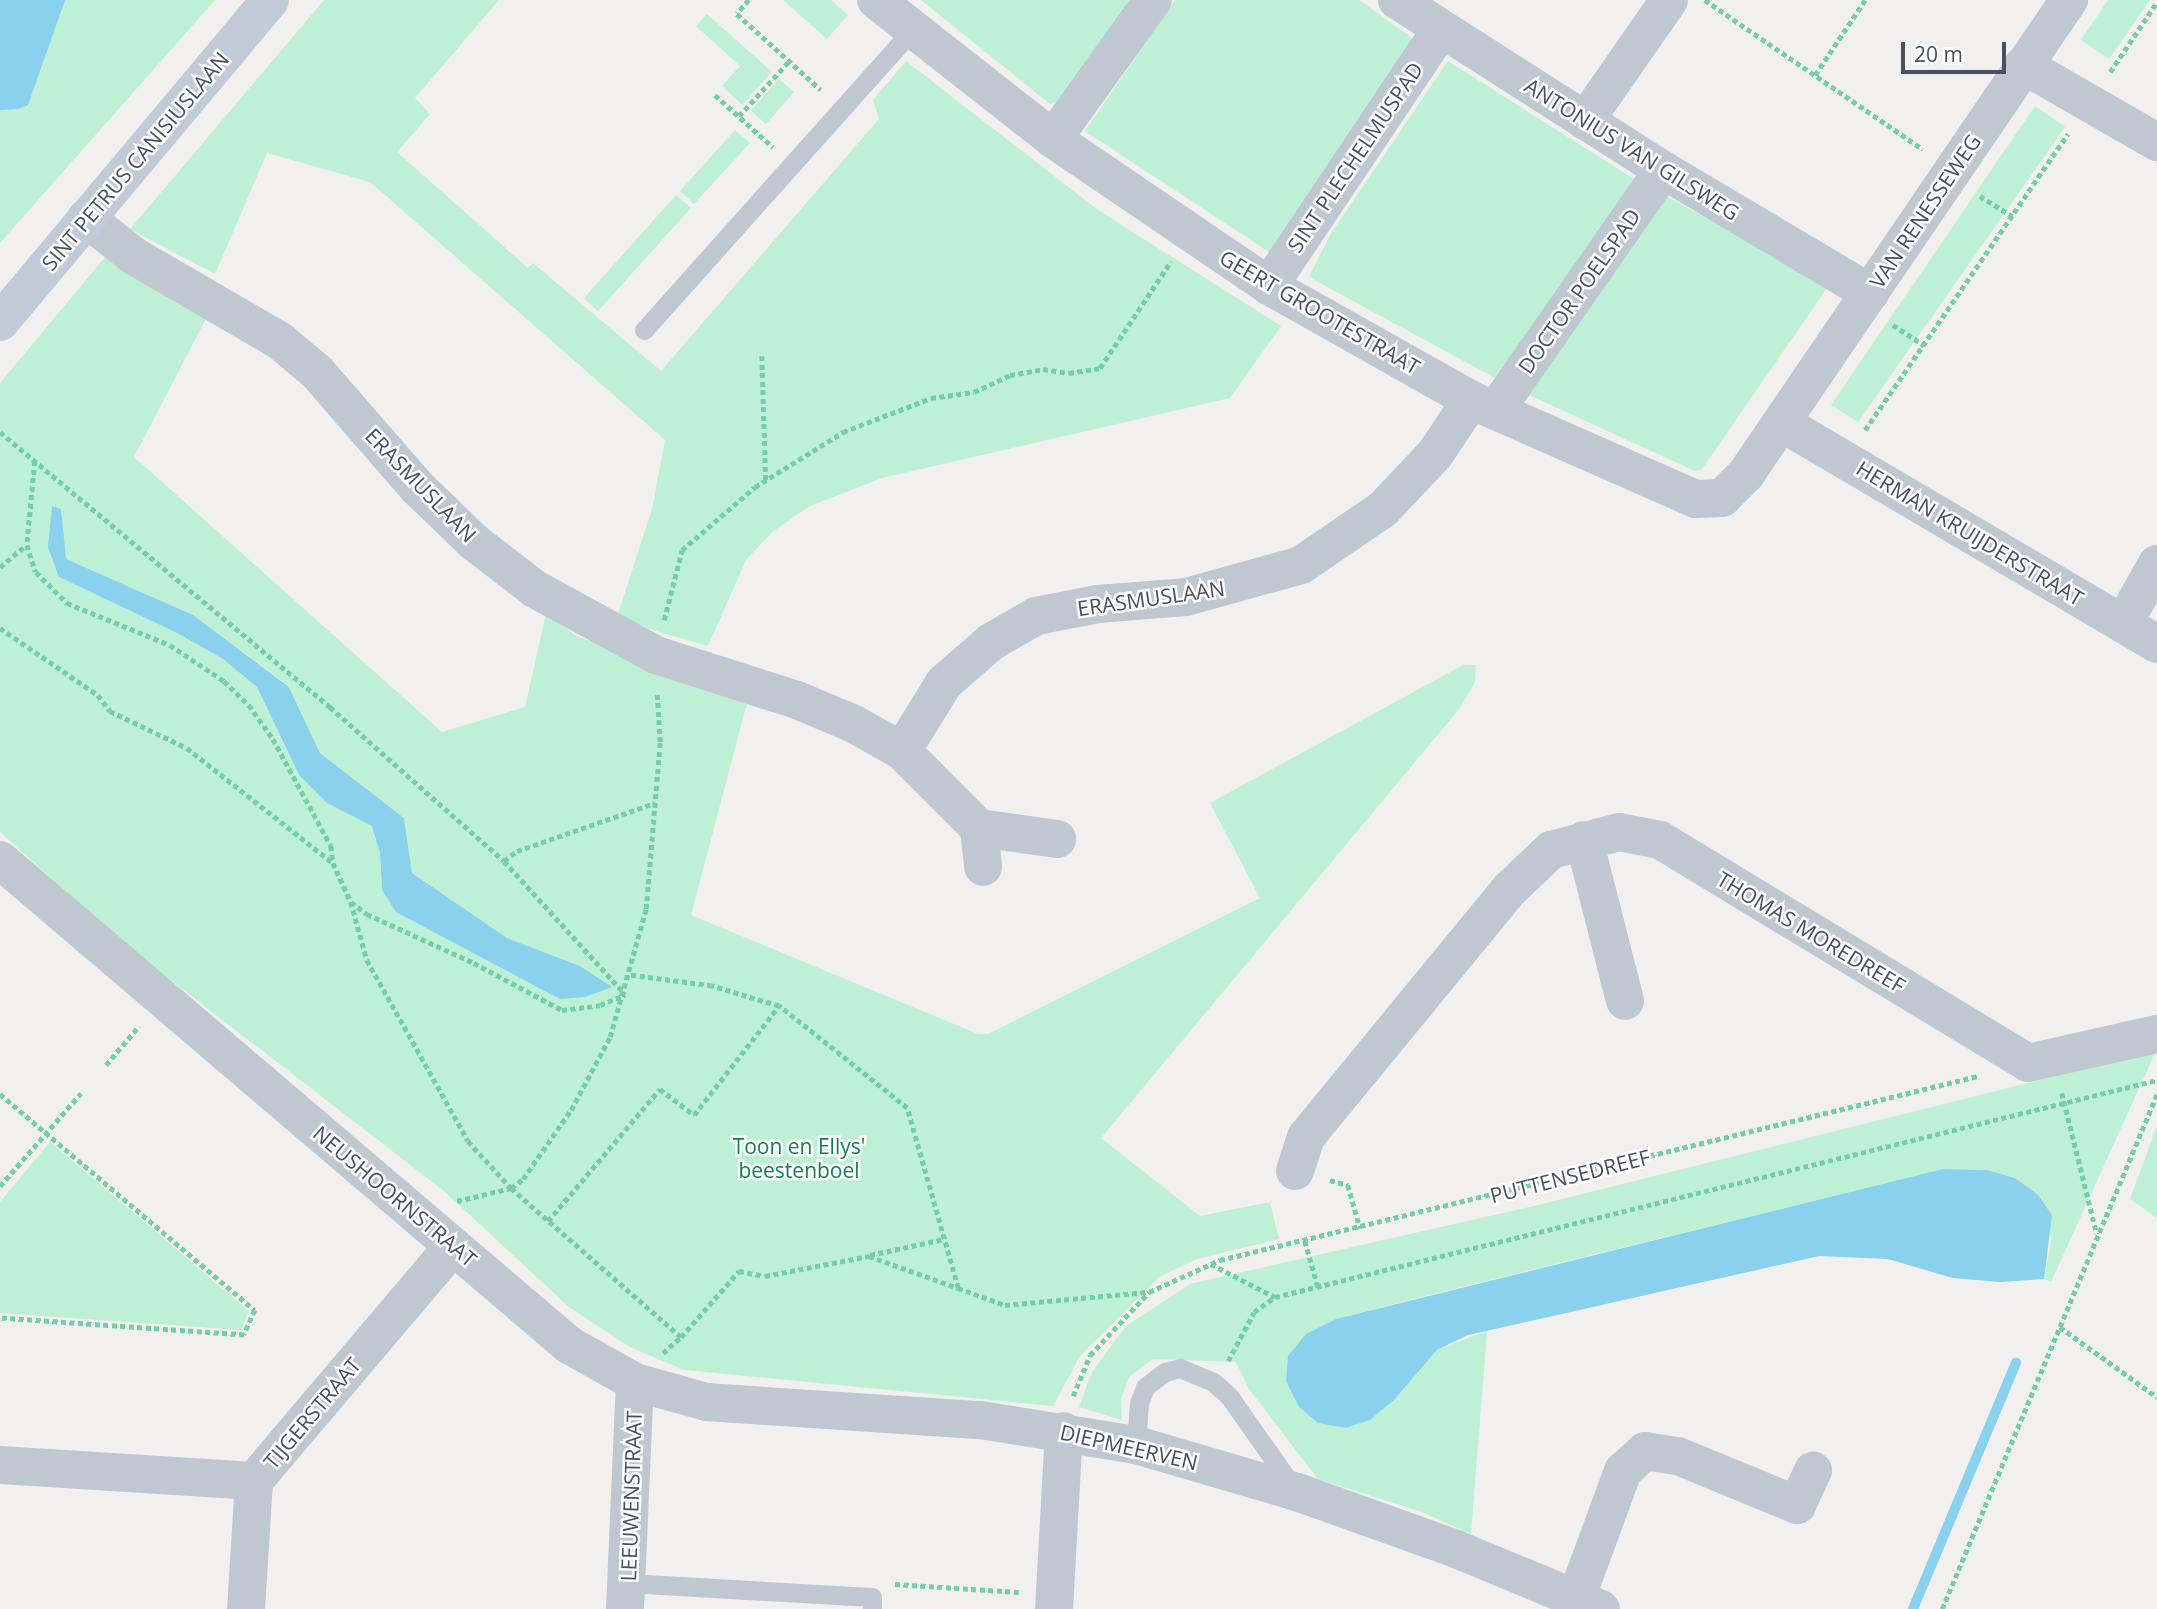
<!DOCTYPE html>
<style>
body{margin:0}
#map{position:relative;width:2157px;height:1609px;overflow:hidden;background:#f2efef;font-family:"Open Sans",sans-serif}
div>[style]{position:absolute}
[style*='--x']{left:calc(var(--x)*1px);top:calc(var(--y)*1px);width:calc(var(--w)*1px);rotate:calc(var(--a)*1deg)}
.green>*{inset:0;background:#bdf0d4}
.water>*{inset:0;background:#89d1ed}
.stream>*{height:10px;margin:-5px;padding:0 5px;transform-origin:5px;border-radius:5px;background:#89d1ed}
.path>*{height:4.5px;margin-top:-2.25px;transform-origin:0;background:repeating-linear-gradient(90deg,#74cea8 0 5px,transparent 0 8.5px)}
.service>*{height:19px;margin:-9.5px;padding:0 9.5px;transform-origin:9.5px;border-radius:9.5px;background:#bfc8d1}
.minor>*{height:38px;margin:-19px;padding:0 19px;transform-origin:19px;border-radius:19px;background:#bfc8d1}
.tertiary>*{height:38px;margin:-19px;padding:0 19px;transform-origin:19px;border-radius:19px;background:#bfc8d1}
.secondary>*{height:38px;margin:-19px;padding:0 19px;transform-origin:19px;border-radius:19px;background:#c1cbd8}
span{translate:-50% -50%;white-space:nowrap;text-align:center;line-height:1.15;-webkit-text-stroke:5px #fff;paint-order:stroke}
.street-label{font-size:21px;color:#47515d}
.park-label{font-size:21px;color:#168052}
.scale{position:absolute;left:1901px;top:42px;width:105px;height:32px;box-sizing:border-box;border:4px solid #47515d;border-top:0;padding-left:9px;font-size:21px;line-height:24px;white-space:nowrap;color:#47515d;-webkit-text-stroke:5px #fff;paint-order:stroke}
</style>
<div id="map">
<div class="green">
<div style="clip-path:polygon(0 0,215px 0,0 243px)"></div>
<div style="clip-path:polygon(324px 0,499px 0,415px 98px,430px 114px,397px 152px,528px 268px,533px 263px,661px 371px,879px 119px,873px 100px,906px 61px,1098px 210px,1281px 326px,1230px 398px,882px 478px,810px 506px,772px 532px,746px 560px,708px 646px,649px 629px,618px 614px,652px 509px,665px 440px,370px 182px,267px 153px,215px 274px,130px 229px)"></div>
<div style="clip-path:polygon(783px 0,831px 0,848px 15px,827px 39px)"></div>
<div style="clip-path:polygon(921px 0,1132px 0,1061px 100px,1050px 104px)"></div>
<div style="clip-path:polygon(1175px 0,1359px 0,1415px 40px,1275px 256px,1085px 131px)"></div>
<div style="clip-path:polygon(2108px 0,2150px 0,2109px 59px,2081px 40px)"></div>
<div style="clip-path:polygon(707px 14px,772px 72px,742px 105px,722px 86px,740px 66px,696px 26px)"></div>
<div style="clip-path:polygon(1448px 61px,1634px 179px,1495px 378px,1309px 277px,1330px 235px)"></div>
<div style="clip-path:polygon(779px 79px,794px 92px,766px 124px,751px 111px)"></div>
<div style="clip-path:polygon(2035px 106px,2065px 127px,1858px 422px,1831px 405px)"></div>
<div style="clip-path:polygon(735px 130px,750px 143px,694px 204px,680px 191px)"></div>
<div style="clip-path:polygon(676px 195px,691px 208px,598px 311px,584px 298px)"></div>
<div style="clip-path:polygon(1664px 195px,1829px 285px,1702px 469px,1695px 471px,1529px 395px)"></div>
<div style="clip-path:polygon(evenodd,106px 256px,210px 311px,134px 457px,442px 732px,525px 707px,546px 614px,577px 636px,747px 703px,691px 915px,978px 1034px,988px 1034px,1260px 898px,1210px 803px,1463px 665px,1476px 665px,1475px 682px,1460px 708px,1101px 1138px,1200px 1216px,1270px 1202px,1279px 1239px,1197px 1259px,1159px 1277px,1080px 1356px,1053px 1406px,684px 1370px,630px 1347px,569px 1307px,444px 1191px,124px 944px,0 832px,0 383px,106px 256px,61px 509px,65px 559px,193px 615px,289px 686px,320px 753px,404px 818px,412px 873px,507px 938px,580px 966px,612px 987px,560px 999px,382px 890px,380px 853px,372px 825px,327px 803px,299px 775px,257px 687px,223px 659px,177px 633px,59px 577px,61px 509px)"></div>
<div style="clip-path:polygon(2156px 1051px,2051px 1282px,2044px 1279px,2052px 1238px,2015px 1178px,1987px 1170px,1943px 1169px,1425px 1296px,1336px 1319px,1306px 1334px,1299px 1407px,1318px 1423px,1346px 1428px,1370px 1420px,1394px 1400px,1437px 1350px,1487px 1331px,1471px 1534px,1422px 1512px,1318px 1479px,1249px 1389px,1236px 1362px,1153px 1359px,1129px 1377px,1121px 1399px,1122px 1420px,1079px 1407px,1092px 1372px,1126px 1326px,1190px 1284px,1534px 1206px)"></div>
<div style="clip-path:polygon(2157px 1126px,2157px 1218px,2130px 1199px)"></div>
<div style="clip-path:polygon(50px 1142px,249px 1311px,241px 1330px,0 1313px,0 1202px)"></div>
</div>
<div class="water">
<div style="clip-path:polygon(0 0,65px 0,28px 105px,18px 109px,0 110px)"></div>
<div style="clip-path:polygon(52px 506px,61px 509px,66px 559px,193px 615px,289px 687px,320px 753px,404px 818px,412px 873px,507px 938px,580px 966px,612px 987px,585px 997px,560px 999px,396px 912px,382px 890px,380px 853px,372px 826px,327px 803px,299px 775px,257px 687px,223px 659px,177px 633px,59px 577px,48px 547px)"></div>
<div style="clip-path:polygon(1943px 1169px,1987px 1170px,2015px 1178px,2038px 1195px,2052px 1215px,2044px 1279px,2000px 1282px,1953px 1278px,1888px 1259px,1819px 1256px,1468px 1335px,1437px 1350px,1394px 1400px,1370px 1420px,1346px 1428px,1318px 1423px,1299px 1407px,1286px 1381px,1288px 1356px,1306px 1334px,1336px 1319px)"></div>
</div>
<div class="stream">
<div style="--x:1913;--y:1609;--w:267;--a:-67.3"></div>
</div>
<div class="path">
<div style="--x:749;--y:0;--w:18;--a:131"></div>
<div style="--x:737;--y:14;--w:113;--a:42.1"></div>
<div style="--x:1705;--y:0;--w:264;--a:34.4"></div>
<div style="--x:2110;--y:72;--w:84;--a:-56.1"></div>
<div style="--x:1815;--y:75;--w:90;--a:-56.3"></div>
<div style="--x:715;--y:95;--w:78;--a:41.9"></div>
<div style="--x:739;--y:116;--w:74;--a:-47.7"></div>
<div style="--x:1980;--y:196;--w:38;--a:32"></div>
<div style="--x:1893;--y:325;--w:37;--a:33"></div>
<div style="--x:762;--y:356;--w:124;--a:88.2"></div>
<div style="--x:1865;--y:430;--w:359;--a:-55.6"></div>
<div style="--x:0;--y:432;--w:430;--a:39.8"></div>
<div style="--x:330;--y:707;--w:232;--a:41.5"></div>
<div style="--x:504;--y:861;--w:180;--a:47.7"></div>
<div style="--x:35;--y:461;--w:84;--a:95.4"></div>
<div style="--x:27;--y:545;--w:28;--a:72"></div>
<div style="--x:36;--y:572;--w:44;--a:45"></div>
<div style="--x:67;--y:603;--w:111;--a:22.2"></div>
<div style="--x:170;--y:645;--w:65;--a:33.7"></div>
<div style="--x:224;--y:681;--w:35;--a:44"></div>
<div style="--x:249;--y:705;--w:42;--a:54.8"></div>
<div style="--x:273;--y:739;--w:122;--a:61.5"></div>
<div style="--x:331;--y:846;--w:16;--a:83"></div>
<div style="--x:0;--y:567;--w:34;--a:-40"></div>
<div style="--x:664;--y:620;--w:72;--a:-75.6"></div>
<div style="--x:682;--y:550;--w:96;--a:-40.8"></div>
<div style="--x:755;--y:487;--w:104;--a:-32"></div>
<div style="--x:843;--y:432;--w:94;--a:-21.1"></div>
<div style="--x:931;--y:398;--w:43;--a:-7.9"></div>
<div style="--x:974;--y:392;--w:40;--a:-25"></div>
<div style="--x:1010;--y:375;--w:34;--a:-10"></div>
<div style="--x:1043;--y:369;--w:26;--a:9"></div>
<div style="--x:1069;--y:373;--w:31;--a:-9"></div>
<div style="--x:1100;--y:368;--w:128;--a:-56.4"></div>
<div style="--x:0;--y:628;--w:119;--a:34.4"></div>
<div style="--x:98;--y:695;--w:20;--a:53"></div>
<div style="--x:110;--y:711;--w:85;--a:25.7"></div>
<div style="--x:187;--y:748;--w:186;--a:38.2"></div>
<div style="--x:333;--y:863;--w:43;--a:65.2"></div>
<div style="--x:351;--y:902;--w:20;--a:37"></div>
<div style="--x:367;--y:914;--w:118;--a:24.6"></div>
<div style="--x:474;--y:963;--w:100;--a:28.1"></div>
<div style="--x:562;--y:1010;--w:38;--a:-7"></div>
<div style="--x:600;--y:1005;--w:27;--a:-22"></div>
<div style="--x:504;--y:861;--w:16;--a:-38"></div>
<div style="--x:517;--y:851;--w:146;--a:-19.2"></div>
<div style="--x:351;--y:902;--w:60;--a:74.6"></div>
<div style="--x:367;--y:960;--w:207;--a:60.8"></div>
<div style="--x:468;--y:1141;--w:64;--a:47.5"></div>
<div style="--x:511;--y:1188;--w:226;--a:41.2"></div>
<div style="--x:681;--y:1337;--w:88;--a:-48.7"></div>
<div style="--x:739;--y:1271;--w:26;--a:11"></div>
<div style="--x:765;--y:1276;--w:106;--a:-10.9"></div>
<div style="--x:869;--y:1256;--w:95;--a:19.8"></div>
<div style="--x:958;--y:1288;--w:187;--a:-105.8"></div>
<div style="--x:907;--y:1108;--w:164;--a:-141.4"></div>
<div style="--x:779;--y:1006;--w:70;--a:-163.4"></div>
<div style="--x:712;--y:986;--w:83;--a:-172.4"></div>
<div style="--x:106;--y:1065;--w:51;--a:-49.8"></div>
<div style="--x:2062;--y:1093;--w:145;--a:76.1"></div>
<div style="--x:0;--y:1094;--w:334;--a:40.3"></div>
<div style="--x:255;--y:1310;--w:27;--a:114"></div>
<div style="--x:244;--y:1335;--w:245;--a:-176"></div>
<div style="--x:1330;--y:1180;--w:19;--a:16"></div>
<div style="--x:1348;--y:1185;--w:45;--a:74.4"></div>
<div style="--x:0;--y:1186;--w:123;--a:-48.9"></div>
<div style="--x:457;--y:1201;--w:56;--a:-13.5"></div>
<div style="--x:511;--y:1188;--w:15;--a:-37"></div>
<div style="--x:523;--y:1179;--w:84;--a:-55.2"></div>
<div style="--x:571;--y:1110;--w:83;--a:-61.9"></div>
<div style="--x:610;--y:1037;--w:133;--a:-74.3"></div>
<div style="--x:646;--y:909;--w:168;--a:-85.2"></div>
<div style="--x:660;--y:742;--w:48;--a:-93.6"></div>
<div style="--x:548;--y:1221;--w:173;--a:-49.7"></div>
<div style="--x:660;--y:1089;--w:43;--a:37.4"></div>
<div style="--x:694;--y:1115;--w:138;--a:-52.1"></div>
<div style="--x:1305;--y:1241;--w:48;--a:74.2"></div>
<div style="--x:870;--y:1255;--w:76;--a:-12.2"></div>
<div style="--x:1211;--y:1264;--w:72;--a:27.3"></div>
<div style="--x:958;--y:1288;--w:50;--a:19.9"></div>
<div style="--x:1005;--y:1305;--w:145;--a:-5.2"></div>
<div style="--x:2060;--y:1327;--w:120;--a:35.8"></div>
<div style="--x:663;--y:1353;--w:24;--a:-42"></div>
<div style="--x:1228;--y:1361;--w:55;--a:-62"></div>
<div style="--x:1254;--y:1312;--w:26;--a:-36"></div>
<div style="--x:1275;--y:1297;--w:908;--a:-13.82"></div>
<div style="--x:1073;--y:1396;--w:44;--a:-67.5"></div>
<div style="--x:1090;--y:1355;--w:86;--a:-46.9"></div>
<div style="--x:1149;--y:1292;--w:78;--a:-24.3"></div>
<div style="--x:1220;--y:1260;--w:780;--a:-13.64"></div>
<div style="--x:895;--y:1584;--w:124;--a:3.7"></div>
<div style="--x:1942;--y:1609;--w:558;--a:-67.34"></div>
</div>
<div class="service">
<div style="--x:644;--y:330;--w:402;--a:-48.2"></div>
<div style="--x:1136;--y:1445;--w:42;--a:-85.9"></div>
<div style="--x:1139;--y:1403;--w:17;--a:-69"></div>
<div style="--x:1145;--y:1387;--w:25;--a:-37"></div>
<div style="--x:1165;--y:1372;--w:16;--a:-15"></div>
<div style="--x:1180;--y:1368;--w:36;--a:23"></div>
<div style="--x:1213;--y:1382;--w:21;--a:41"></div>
<div style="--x:1229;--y:1396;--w:111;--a:54.9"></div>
<div style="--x:627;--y:1583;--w:245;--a:3.3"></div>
<div style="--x:872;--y:1597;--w:12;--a:90"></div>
</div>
<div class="minor">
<div style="--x:876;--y:0;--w:225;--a:38.1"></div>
<div style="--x:1053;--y:139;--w:261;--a:34.2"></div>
<div style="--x:1269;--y:286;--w:232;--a:29.4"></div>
<div style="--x:1471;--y:400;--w:245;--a:23.8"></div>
<div style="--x:1695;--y:499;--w:27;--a:-2"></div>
<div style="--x:1722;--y:498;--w:34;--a:-45"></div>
<div style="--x:1746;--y:474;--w:574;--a:-55.73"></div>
<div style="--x:1397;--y:0;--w:316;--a:32.6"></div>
<div style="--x:1663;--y:170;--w:241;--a:30.7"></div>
<div style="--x:2023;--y:65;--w:155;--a:29.9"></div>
<div style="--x:1585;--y:121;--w:147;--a:-55.2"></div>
<div style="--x:1053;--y:139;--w:171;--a:-54.3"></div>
<div style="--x:86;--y:218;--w:61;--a:38.4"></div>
<div style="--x:134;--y:256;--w:169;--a:30.2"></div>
<div style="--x:280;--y:341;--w:48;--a:40"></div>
<div style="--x:317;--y:372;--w:154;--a:49"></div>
<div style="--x:418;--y:488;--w:78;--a:44"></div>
<div style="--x:474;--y:542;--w:77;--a:37.6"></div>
<div style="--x:535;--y:589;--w:138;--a:28.6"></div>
<div style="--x:656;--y:655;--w:148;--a:17.7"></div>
<div style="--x:797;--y:700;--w:62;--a:22.8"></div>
<div style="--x:854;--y:724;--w:55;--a:29.4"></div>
<div style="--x:902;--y:751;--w:109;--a:45"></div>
<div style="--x:979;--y:828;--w:79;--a:8"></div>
<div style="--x:1269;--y:286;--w:309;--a:-56.2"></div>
<div style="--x:1495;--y:411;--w:294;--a:-55.1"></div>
<div style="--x:1782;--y:423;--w:435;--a:30.5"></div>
<div style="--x:2123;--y:624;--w:69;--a:-60.5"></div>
<div style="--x:902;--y:751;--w:80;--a:-58.3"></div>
<div style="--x:944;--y:683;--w:62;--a:-41.1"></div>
<div style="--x:991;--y:642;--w:52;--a:-30"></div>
<div style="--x:1036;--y:616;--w:63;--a:-11"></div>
<div style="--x:1098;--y:604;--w:88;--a:-4.5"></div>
<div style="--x:1186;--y:597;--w:119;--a:-15.5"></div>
<div style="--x:1301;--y:565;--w:99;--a:-34.3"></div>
<div style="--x:1383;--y:509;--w:76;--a:-46.6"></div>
<div style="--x:1435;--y:454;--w:65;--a:-56.3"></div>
<div style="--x:979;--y:828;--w:39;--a:84"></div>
<div style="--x:1584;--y:840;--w:166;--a:75.7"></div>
<div style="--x:1295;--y:1171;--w:36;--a:-72"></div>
<div style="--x:1306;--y:1137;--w:321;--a:-50.6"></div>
<div style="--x:1510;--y:889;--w:57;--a:-43.6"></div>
<div style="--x:1551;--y:850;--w:70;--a:-14.8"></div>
<div style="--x:1619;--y:832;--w:42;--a:11"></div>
<div style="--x:1660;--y:840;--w:430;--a:31.2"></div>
<div style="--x:2028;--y:1063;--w:132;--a:-12.7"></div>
<div style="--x:0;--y:1465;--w:255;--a:3.6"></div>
<div style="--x:254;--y:1481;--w:308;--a:-49.7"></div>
<div style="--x:1577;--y:1596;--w:133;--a:-69.8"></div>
<div style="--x:1623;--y:1471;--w:30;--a:-42"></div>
<div style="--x:1645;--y:1451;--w:33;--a:9"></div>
<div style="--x:1678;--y:1456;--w:129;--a:22.4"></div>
<div style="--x:1797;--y:1505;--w:38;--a:-65"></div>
<div style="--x:246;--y:1609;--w:128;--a:-86.4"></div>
<div style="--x:625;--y:1609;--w:227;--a:-87.5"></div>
<div style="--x:1054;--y:1609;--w:178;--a:-86.8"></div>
</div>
<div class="tertiary">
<div style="--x:0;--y:860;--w:748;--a:40.44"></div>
<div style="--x:569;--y:1345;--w:76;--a:29.3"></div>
<div style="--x:635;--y:1382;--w:74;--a:15.7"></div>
<div style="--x:706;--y:1402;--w:275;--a:3.8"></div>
<div style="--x:980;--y:1420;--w:158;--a:9.1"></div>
<div style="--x:1136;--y:1445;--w:168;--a:16.3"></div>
<div style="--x:1297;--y:1492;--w:169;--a:19.7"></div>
<div style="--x:1456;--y:1549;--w:157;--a:22.5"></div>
</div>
<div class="secondary">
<div style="--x:0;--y:322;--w:420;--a:-50"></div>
</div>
<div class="street-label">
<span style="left:1632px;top:149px;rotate:32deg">ANTONIUS VAN GILSWEG</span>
<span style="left:1355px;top:157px;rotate:-56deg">SINT PLECHELMUSPAD</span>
<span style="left:135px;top:161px;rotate:-50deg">SINT PETRUS CANISIUSLAAN</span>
<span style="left:1925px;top:211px;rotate:-56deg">VAN RENESSEWEG</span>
<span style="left:1579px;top:291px;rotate:-55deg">DOCTOR POELSPAD</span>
<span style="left:1320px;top:312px;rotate:30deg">GEERT GROOTESTRAAT</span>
<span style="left:421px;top:485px;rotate:46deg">ERASMUSLAAN</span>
<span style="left:1970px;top:533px;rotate:31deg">HERMAN KRUIJDERSTRAAT</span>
<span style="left:1151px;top:598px;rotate:-8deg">ERASMUSLAAN</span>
<span style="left:1811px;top:932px;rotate:31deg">THOMAS MOREDREEF</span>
<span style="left:1570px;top:1176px;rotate:-14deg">PUTTENSEDREEF</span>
<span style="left:395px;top:1196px;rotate:40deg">NEUSHOORNSTRAAT</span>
<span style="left:312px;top:1413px;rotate:-50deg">TIJGERSTRAAT</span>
<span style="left:1129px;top:1447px;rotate:13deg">DIEPMEERVEN</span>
<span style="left:631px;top:1496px;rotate:-88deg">LEEUWENSTRAAT</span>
</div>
<div class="park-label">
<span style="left:799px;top:1158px">Toon en Ellys'<br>beestenboel</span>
</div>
<div class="scale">20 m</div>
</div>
